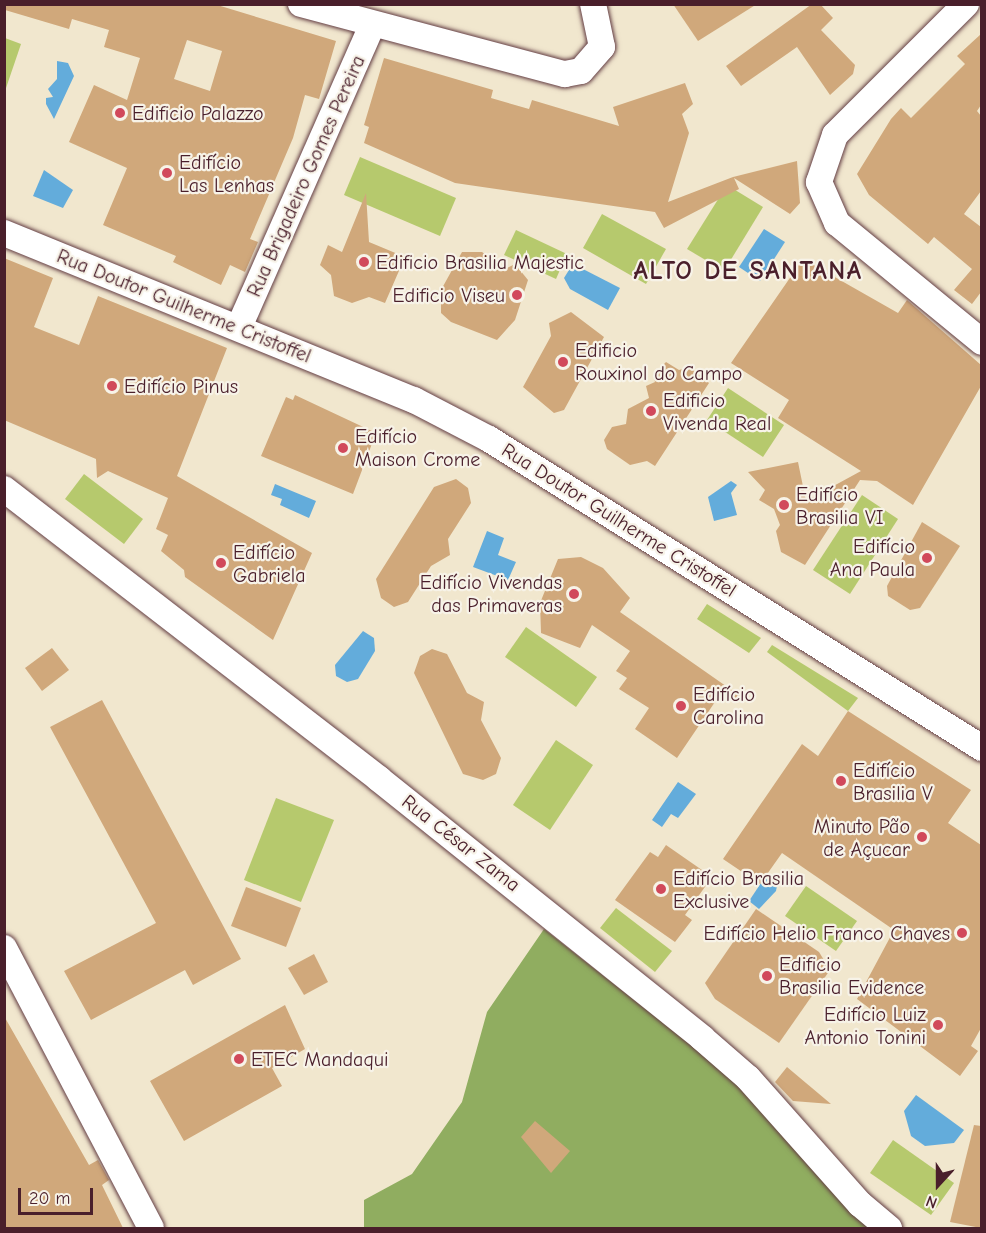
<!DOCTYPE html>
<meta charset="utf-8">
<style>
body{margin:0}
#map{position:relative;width:986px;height:1233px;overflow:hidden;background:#f1e7ce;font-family:"Comic Neue",sans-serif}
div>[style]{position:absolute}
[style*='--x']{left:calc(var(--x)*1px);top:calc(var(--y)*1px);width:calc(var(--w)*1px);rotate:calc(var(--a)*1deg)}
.green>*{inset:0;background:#b6c96d}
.forest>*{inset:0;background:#90ad60}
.water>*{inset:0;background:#63acdb}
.building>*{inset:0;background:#d0a87b}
.roads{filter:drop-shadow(0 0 2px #633d43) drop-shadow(0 0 2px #633d43)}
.minor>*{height:26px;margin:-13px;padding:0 13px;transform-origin:13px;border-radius:13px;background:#fff}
.dots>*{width:16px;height:16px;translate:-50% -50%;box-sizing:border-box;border:3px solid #f7f3e8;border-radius:50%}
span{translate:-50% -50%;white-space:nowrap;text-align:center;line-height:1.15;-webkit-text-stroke:4.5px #f7f3e8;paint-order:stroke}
.poi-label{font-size:20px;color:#4a1f2b}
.left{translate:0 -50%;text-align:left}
.right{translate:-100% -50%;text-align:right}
.street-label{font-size:20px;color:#4a1f2b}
.district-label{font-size:26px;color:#4a1f2b;font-weight:700;letter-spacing:1.5px}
.frame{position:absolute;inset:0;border:6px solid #4a1f2b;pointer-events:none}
.north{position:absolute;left:908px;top:1155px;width:60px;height:60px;-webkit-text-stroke:4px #f7f3e8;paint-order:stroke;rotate:201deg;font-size:16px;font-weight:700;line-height:24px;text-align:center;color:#4a1f2b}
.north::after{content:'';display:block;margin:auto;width:21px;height:27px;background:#4a1f2b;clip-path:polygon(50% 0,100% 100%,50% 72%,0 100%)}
.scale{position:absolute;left:18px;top:1188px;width:75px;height:27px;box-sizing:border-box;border:3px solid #4a1f2b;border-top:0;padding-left:8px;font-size:18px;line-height:21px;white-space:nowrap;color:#4a1f2b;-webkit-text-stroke:4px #f7f3e8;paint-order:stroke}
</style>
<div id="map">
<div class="green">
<div style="clip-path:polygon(5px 38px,21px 44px,5px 91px,4px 91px)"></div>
<div style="clip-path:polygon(360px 157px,456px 198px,440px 236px,344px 195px)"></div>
<div style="clip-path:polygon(727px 185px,763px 207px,724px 271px,687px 249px)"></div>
<div style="clip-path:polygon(602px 214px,666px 249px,646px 284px,583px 248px)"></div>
<div style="clip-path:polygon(516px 230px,567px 254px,556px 279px,504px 255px)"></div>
<div style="clip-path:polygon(728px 388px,784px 425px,763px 457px,707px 420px)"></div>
<div style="clip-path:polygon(84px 474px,143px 519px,124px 544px,65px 499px)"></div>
<div style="clip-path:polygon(862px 495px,898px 519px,850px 594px,813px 570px)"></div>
<div style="clip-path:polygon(707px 604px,761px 638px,749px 653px,697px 619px)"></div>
<div style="clip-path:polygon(526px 627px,597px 677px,576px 707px,505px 657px)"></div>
<div style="clip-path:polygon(772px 645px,858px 698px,848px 711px,767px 652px)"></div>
<div style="clip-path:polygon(556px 740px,593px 765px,550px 830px,513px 805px)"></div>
<div style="clip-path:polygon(276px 798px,334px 820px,301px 902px,244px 880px)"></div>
<div style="clip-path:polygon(806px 886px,857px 921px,836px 951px,785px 916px)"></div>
<div style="clip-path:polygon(616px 908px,672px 951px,655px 972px,600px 928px)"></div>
<div style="clip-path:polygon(893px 1140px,954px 1183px,931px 1215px,870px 1173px)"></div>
</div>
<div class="forest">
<div style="clip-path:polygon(544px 929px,738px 1082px,870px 1228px,364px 1228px,364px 1200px,412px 1174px,462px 1102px,487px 1012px)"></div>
</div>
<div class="water">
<div style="clip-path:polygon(57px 61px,68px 63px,74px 76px,54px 119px,46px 104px,46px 98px,53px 97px,48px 89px,57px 79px)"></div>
<div style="clip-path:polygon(44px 170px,73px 190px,63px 208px,33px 196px)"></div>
<div style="clip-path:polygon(764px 229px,785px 242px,760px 281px,739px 267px)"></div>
<div style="clip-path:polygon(581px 268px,620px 288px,608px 310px,570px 289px,564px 278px,569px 270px)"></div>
<div style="clip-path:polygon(731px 481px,737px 485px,731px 493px,737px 515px,714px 521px,708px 497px)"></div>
<div style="clip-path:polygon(275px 484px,316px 501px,309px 518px,280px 505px,282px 499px,271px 495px)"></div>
<div style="clip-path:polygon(487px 531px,504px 538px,498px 555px,516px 562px,508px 580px,473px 567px)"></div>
<div style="clip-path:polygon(363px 631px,374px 638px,375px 651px,358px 679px,347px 682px,336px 676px,335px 665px)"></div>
<div style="clip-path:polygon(678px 782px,696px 794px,678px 818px,671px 814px,662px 827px,652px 820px)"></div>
<div style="clip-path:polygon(767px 874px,778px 881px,776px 891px,759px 909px,749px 901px)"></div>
<div style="clip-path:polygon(916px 1095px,964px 1130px,954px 1143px,925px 1146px,911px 1136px,904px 1111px)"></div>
</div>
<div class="building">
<div style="clip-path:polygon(evenodd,5px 4px,214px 4px,336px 41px,319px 99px,305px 95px,293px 138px,250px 239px,258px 242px,245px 272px,230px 265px,221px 285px,173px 262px,176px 256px,103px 225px,127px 168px,69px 142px,94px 85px,127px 100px,140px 58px,104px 47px,109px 30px,72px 19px,69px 29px,5px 10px,5px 4px,187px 40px,222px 51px,210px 91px,174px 79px,187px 40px)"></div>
<div style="clip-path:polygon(673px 4px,757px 4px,698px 41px)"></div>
<div style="clip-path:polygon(812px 4px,820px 4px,833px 18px,821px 30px,855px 65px,853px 74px,830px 95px,797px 47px,741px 86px,726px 66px)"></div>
<div style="clip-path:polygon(981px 34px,981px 105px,977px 111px,981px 116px,981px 191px,964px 214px,981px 227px,981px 292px,972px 304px,954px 290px,972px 269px,934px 237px,928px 244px,869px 195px,857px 174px,891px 119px,901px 108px,911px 118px,965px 64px,957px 56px)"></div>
<div style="clip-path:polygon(384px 58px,493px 90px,491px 98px,529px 109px,532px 100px,619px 126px,613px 107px,685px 83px,693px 104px,682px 114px,689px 133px,668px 202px,733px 177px,797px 161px,800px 203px,790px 214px,734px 178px,739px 189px,664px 228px,655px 212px,455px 183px,364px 143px,369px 127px,364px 125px)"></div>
<div style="clip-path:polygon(366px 193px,369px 242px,405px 257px,385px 303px,369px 297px,352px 303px,334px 296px,331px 275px,320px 265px,328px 245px,342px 252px)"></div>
<div style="clip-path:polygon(462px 252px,482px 252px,505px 269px,515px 264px,528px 280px,515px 320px,497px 340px,451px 322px,441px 313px,441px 290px)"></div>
<div style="clip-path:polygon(4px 258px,53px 278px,34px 327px,79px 345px,98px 296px,227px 348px,177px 476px,312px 553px,273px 640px,185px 577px,184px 570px,161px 551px,168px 535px,156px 529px,168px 498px,108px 471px,97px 478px,96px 459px,4px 420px)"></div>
<div style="clip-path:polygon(803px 259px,898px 313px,907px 300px,981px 365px,981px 386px,913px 505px,877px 481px,860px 480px,805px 565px,781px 552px,776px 531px,780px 525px,774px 509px,759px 500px,765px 490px,748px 472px,798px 462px,806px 501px,861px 471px,778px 418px,789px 400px,731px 363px)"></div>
<div style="clip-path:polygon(571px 312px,604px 337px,564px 410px,554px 413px,523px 387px,551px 336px,549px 323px)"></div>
<div style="clip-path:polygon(666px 362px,679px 370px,690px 367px,709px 383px,655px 466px,647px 461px,630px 465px,607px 449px,604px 440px,612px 427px,626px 424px,628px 409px,649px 398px,646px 386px,655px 382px,653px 375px)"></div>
<div style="clip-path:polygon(295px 395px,376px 433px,353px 494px,261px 456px,286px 397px,293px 400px)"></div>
<div style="clip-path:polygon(456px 479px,468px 488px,471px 503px,448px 539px,450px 555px,431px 566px,408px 602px,394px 607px,381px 598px,376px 579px,434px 487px)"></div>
<div style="clip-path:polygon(922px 522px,960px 546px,920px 608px,910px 610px,888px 596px,887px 586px)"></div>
<div style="clip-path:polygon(581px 557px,603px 568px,630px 598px,620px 612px,743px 698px,717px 699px,677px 758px,635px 729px,649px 708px,619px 689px,627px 678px,616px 671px,630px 651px,592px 625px,580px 648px,541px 633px,540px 603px,558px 559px)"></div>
<div style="clip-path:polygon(52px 648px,69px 670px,42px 691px,25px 668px)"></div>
<div style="clip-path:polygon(432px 649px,447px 654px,467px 693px,484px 702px,481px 720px,501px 758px,496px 774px,483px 780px,463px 774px,414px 673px,420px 656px)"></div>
<div style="clip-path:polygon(102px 700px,241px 959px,193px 985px,185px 970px,91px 1020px,64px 971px,156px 923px,50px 727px)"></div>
<div style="clip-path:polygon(848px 711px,971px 790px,948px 823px,981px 845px,981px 1028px,971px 1046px,978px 1051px,960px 1076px,857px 999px,894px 930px,782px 853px,760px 884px,723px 859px,802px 744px,818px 756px)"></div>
<div style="clip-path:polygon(666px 845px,712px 877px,685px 915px,692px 920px,675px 942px,615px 900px,650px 852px,658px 857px)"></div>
<div style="clip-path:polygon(246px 887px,301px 908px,286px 947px,231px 926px)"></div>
<div style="clip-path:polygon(756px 909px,819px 952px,830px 970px,779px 1043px,715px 999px,705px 983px)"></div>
<div style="clip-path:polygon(314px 954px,328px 982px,304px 995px,288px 968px)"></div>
<div style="clip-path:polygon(285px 1005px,305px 1049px,272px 1068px,282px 1086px,184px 1141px,150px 1081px)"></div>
<div style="clip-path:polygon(4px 1016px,89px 1165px,98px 1160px,109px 1180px,102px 1185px,123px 1228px,4px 1228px)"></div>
<div style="clip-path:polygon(787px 1067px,831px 1104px,793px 1101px,775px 1082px)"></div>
<div style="clip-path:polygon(535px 1121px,570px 1151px,551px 1173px,521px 1137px)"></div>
<div style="clip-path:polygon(974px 1125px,981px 1126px,981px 1228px,950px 1222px)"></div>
</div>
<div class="roads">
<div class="minor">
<div style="--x:301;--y:4;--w:273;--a:14.9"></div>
<div style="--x:565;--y:74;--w:16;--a:-11"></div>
<div style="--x:581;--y:71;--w:32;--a:-49"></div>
<div style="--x:602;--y:47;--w:44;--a:-101.8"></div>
<div style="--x:966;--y:4;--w:185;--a:135"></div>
<div style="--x:835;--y:135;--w:50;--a:108.8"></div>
<div style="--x:819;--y:182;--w:45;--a:66.3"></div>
<div style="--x:837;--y:223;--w:188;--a:39.4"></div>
<div style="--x:4;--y:233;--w:443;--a:22.2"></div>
<div style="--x:414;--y:400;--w:85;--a:27.5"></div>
<div style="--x:489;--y:439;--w:582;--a:32.08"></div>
<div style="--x:239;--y:327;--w:330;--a:-66.2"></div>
<div style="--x:4;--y:489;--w:474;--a:37.7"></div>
<div style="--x:379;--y:779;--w:414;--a:38.7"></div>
<div style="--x:702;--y:1038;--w:61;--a:41"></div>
<div style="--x:748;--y:1078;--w:169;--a:48.4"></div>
<div style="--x:860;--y:1204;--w:38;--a:40"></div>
<div style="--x:4;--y:948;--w:316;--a:62.3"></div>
</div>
</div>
<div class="dots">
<div style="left:120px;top:113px;background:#d1495b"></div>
<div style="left:167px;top:173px;background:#d1495b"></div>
<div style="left:364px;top:262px;background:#d1495b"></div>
<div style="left:517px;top:295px;background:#d1495b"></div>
<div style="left:563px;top:362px;background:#d1495b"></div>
<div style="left:112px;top:386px;background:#d1495b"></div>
<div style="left:651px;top:411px;background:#d1495b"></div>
<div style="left:343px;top:448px;background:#d1495b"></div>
<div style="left:784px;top:505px;background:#d1495b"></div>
<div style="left:927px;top:558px;background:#d1495b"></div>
<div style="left:221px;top:563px;background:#d1495b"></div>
<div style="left:574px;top:594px;background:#d1495b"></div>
<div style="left:681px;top:706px;background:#d1495b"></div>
<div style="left:841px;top:781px;background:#d1495b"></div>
<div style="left:922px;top:837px;background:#d1495b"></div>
<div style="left:661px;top:889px;background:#d1495b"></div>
<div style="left:962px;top:933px;background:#d1495b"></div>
<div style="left:767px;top:976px;background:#d1495b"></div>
<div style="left:938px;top:1025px;background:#d1495b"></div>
<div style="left:239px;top:1059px;background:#d1495b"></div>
</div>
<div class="poi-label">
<span class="left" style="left:132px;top:113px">Edificio Palazzo</span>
<span class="left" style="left:179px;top:174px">Edifício<br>Las Lenhas</span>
<span class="left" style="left:376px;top:262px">Edificio Brasilia Majestic</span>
<span class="right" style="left:505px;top:295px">Edificio Viseu</span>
<span class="left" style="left:575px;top:362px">Edificio<br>Rouxinol do Campo</span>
<span class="left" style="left:124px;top:386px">Edifício Pinus</span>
<span class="left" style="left:663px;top:412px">Edificio<br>Vivenda Real</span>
<span class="left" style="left:355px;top:448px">Edifício<br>Maison Crome</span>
<span class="left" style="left:796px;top:506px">Edifício<br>Brasilia VI</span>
<span class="right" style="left:915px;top:558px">Edifício<br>Ana Paula</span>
<span class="left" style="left:233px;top:564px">Edifício<br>Gabriela</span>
<span class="right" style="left:562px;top:594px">Edifício Vivendas<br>das Primaveras</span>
<span class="left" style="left:693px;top:706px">Edifício<br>Carolina</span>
<span class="left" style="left:853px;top:782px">Edifício<br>Brasilia V</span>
<span class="right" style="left:910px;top:838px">Minuto Pão<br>de Açucar</span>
<span class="left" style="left:673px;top:890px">Edifício Brasilia<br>Exclusive</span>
<span class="right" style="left:950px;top:933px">Edifício Helio Franco Chaves</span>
<span class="left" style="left:779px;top:976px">Edificio<br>Brasilia Evidence</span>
<span class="right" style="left:926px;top:1026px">Edifício Luiz<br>Antonio Tonini</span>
<span class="left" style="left:251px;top:1059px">ETEC Mandaqui</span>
</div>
<div class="street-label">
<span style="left:306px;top:176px;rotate:-66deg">Rua Brigadeiro Gomes Pereira</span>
<span style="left:184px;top:306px;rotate:22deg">Rua Doutor Guilherme Cristoffel</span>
<span style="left:619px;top:520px;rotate:32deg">Rua Doutor Guilherme Cristoffel</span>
<span style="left:461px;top:843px;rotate:38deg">Rua César Zama</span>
</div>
<div class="district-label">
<span style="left:748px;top:272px">ALTO DE SANTANA</span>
</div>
<div class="frame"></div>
<div class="north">N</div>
<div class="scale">20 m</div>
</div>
